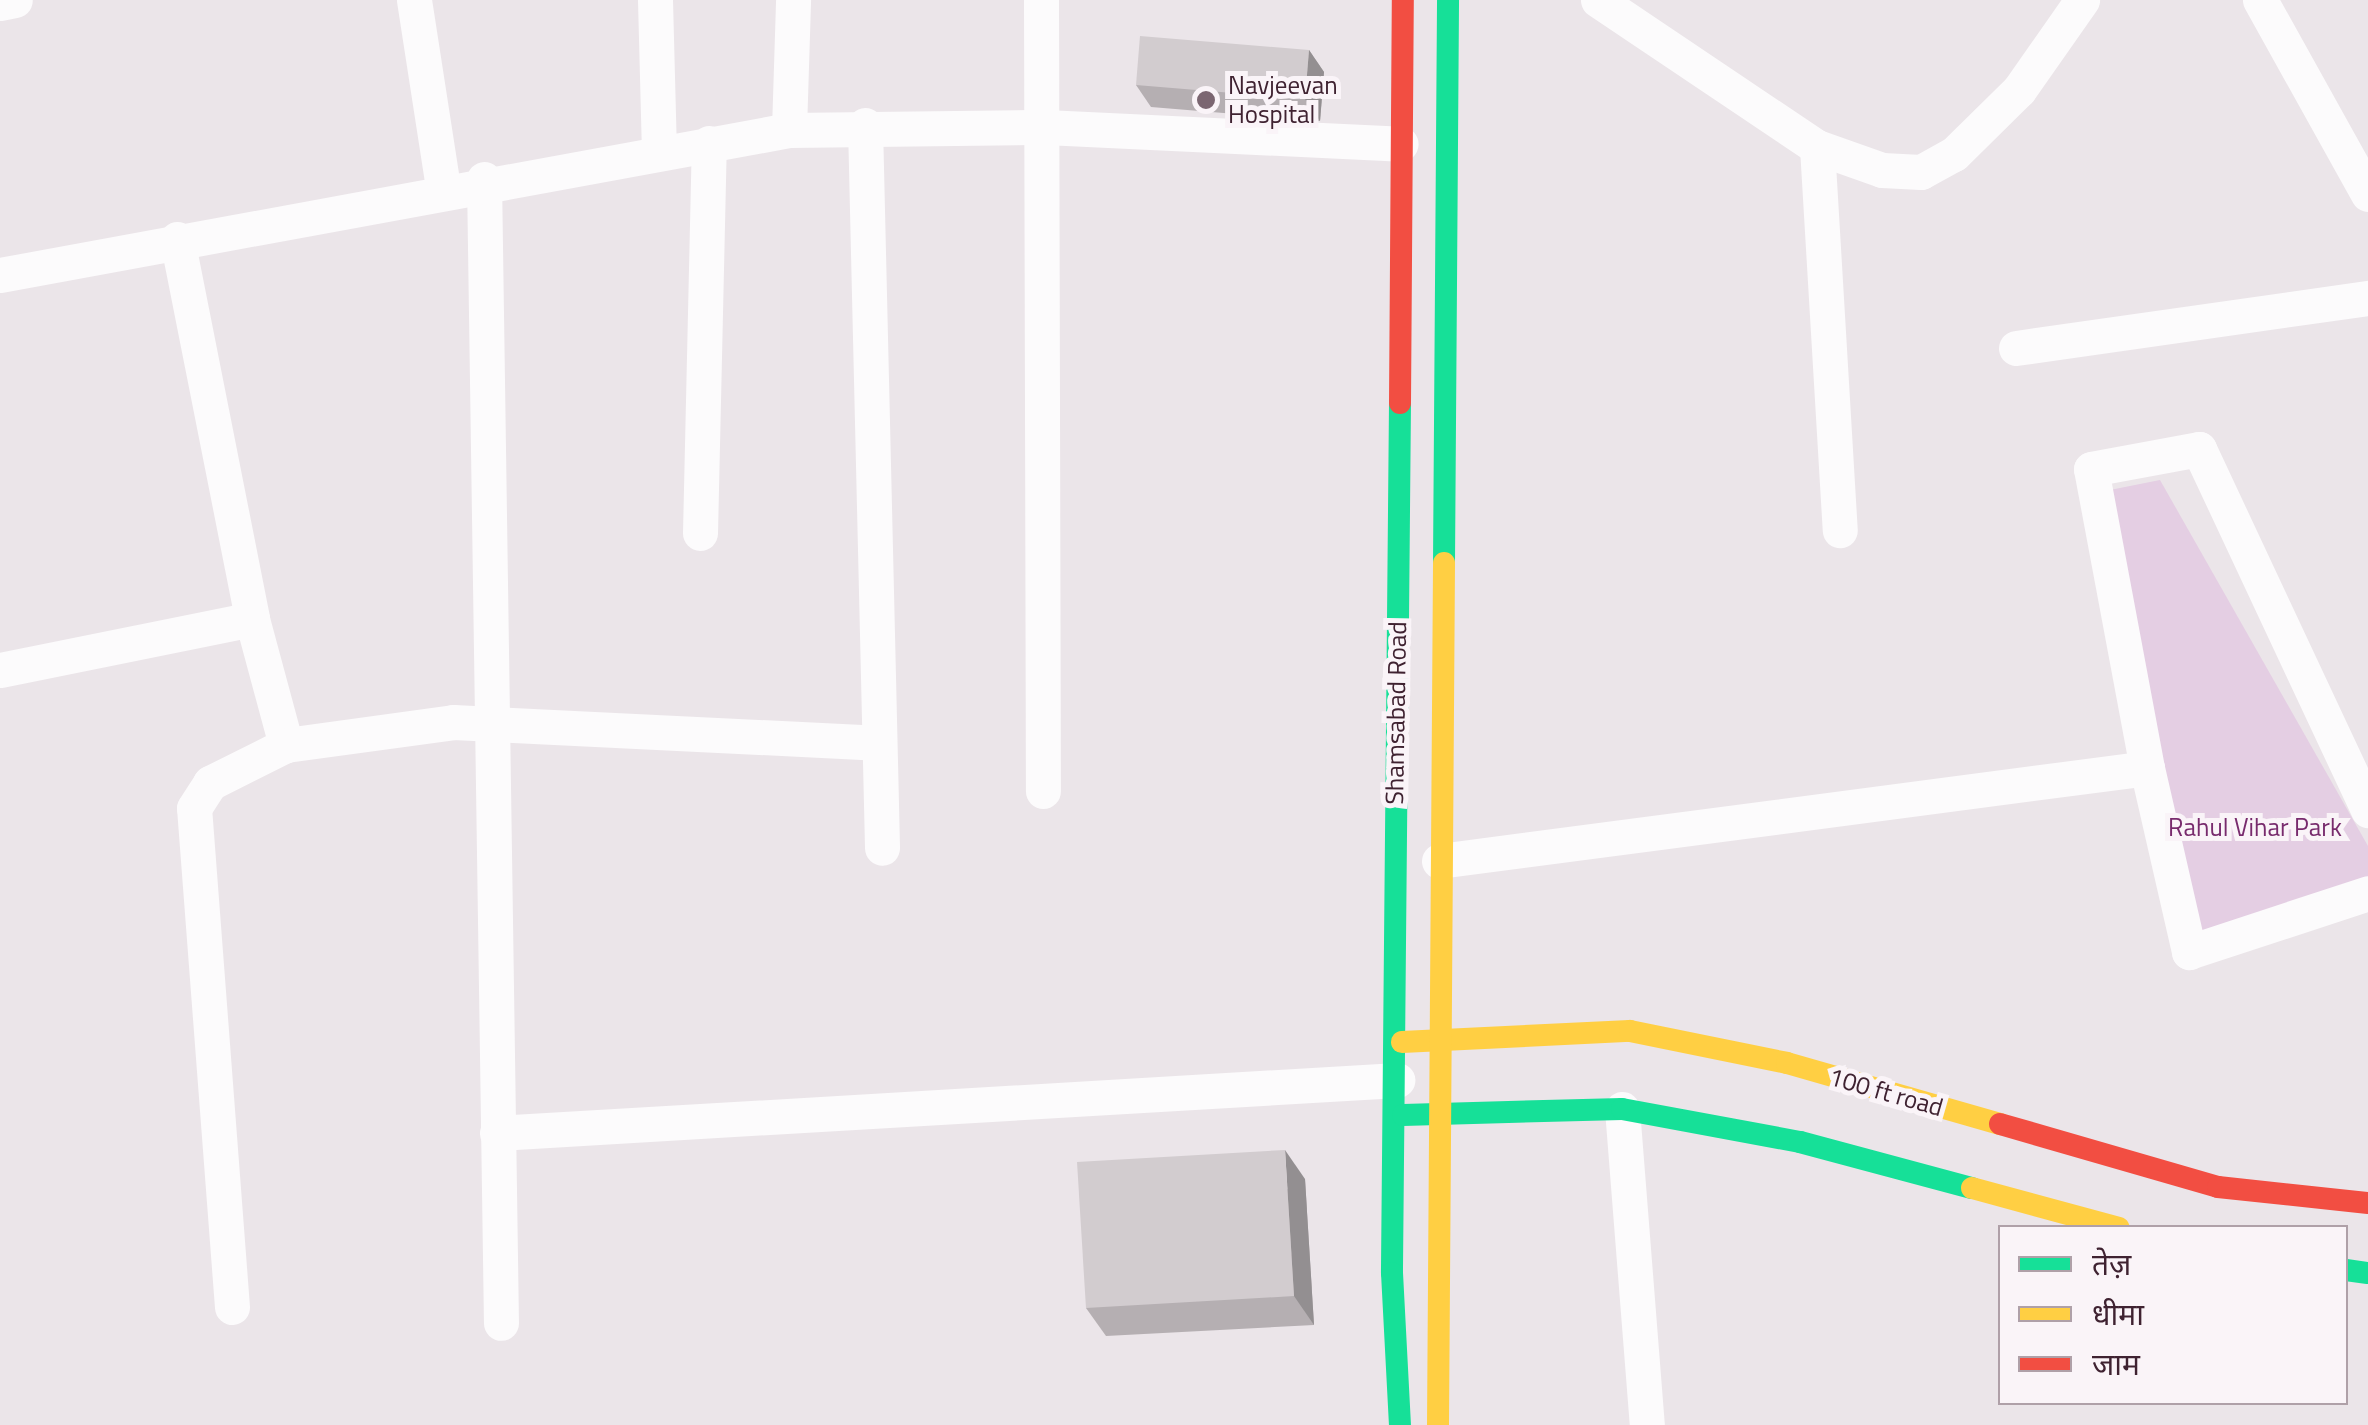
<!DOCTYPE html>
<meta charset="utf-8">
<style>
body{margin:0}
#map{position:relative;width:2368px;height:1425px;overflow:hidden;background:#ebe5e9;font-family:"Titillium Web","Noto Sans Devanagari",sans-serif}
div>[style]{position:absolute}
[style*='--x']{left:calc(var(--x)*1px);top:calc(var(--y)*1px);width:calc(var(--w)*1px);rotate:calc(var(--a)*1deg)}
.green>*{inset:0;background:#e4cee3}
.street>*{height:35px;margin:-17.5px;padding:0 17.5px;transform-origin:17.5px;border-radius:17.5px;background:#fcfbfc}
.fast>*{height:22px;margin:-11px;padding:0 11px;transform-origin:11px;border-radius:11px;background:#16e098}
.slow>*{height:22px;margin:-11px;padding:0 11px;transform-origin:11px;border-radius:11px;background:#ffcf43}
.jam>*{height:22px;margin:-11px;padding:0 11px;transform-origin:11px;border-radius:11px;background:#f24e42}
.wall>*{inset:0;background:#b5afb2}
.shaded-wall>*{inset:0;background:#938f91}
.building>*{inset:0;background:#d2cccf}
.dots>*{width:28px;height:28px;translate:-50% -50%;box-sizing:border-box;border:5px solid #faf4f8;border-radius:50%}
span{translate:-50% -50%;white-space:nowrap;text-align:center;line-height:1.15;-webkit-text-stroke:10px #faf4f8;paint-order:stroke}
.poi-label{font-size:25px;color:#3f2231}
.left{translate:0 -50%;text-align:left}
.street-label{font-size:25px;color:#3f2231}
.park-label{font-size:25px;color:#782b6d}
.legend{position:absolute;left:1998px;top:1225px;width:350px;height:180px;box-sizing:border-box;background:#faf4f8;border:2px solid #afa0a8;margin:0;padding:12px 18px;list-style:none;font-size:30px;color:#3f2231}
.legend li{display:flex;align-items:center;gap:20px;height:50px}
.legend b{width:50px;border:2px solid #afa0a8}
</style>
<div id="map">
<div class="green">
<div style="clip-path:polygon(2160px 480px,2368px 846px,2368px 884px,2189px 952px,2095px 493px)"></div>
</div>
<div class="street">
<div style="--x:414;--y:0;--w:189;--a:81.2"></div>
<div style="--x:655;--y:0;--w:152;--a:88.5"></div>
<div style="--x:1041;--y:0;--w:791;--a:89.86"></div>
<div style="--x:1598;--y:0;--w:264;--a:33.9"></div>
<div style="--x:1817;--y:147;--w:69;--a:19.5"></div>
<div style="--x:1882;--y:170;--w:39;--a:3"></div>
<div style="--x:1921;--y:172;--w:38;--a:-29"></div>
<div style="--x:1954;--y:154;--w:91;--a:-44.6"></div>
<div style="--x:2019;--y:90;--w:110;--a:-55"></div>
<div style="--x:2260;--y:0;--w:222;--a:60.9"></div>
<div style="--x:0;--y:3;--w:15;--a:-11"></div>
<div style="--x:865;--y:125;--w:723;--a:88.65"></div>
<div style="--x:789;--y:130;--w:130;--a:-88.2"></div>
<div style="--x:1817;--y:147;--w:384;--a:86.6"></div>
<div style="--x:484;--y:179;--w:1144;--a:89.15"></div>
<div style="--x:177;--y:239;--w:387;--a:78.8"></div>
<div style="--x:252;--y:619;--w:131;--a:74.9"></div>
<div style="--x:0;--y:275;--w:802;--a:-10.41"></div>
<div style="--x:789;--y:130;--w:256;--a:-0.7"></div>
<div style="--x:1045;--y:127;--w:356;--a:2.7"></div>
<div style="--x:2016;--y:348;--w:356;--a:-8.1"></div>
<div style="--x:700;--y:533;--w:390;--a:-88.7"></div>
<div style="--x:0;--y:670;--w:257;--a:-11.4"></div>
<div style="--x:2147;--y:768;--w:189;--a:77.1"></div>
<div style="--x:2189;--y:952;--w:188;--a:-18.2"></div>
<div style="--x:1439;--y:861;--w:714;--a:-7.48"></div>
<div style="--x:2147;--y:768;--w:304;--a:-100.6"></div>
<div style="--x:2091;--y:469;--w:110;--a:-10.5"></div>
<div style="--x:2199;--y:449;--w:399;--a:64.9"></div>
<div style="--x:1622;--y:1109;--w:317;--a:85.5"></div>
<div style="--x:497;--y:1133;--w:902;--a:-3.37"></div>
<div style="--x:232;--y:1307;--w:500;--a:-94.35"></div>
<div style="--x:194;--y:808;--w:30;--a:-57"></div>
<div style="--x:210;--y:783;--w:85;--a:-26.6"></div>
<div style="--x:286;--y:745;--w:169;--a:-7.8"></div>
<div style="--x:453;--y:722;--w:424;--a:2.8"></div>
</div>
<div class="fast">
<div style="--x:1400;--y:403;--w:870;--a:90.53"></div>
<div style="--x:1392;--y:1273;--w:152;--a:87"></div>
<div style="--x:1444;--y:563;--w:563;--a:-89.59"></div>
<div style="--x:1403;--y:1115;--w:219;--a:-1.6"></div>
<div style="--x:1622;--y:1109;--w:181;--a:10.5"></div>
<div style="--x:1800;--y:1142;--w:178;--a:15"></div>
<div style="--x:2346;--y:1270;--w:22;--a:8"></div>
</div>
<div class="slow">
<div style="--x:1402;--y:1042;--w:228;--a:-2.8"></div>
<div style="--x:1630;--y:1031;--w:160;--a:11.5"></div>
<div style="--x:1787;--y:1063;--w:222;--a:16"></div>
<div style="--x:1972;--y:1188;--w:152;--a:15.2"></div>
<div style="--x:1438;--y:1425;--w:862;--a:-89.6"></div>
</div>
<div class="jam">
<div style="--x:1400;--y:403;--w:403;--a:-89.6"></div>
<div style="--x:2000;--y:1124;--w:227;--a:16.1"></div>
<div style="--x:2218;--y:1187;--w:151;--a:6.1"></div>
</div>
<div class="wall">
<div style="clip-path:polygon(1309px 50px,1324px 72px,1320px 121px,1151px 107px,1136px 85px)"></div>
<div style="clip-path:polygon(1305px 1179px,1314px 1325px,1106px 1336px,1086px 1308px)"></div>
</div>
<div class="shaded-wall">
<div style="clip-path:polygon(1309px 50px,1324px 72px,1320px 121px,1305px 99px)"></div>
<div style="clip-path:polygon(1285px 1150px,1305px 1179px,1314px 1325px,1294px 1296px)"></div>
</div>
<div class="building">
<div style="clip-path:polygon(1140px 36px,1309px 50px,1305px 99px,1136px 85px)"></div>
<div style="clip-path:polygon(1285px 1150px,1294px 1296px,1086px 1308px,1077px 1162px)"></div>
</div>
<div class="dots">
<div style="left:1206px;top:100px;background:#7b6671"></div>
</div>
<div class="poi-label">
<span class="left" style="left:1228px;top:100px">Navjeevan<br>Hospital</span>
</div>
<div class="street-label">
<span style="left:1396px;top:713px;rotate:-89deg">Shamsabad Road</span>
<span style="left:1886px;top:1092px;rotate:16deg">100 ft road</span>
</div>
<div class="park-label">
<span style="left:2255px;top:827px">Rahul Vihar Park</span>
</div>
<ul class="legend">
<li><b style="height:12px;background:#16e098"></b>तेज़</li>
<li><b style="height:12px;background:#ffcf43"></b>धीमा</li>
<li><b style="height:12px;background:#f24e42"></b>जाम</li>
</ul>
</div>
